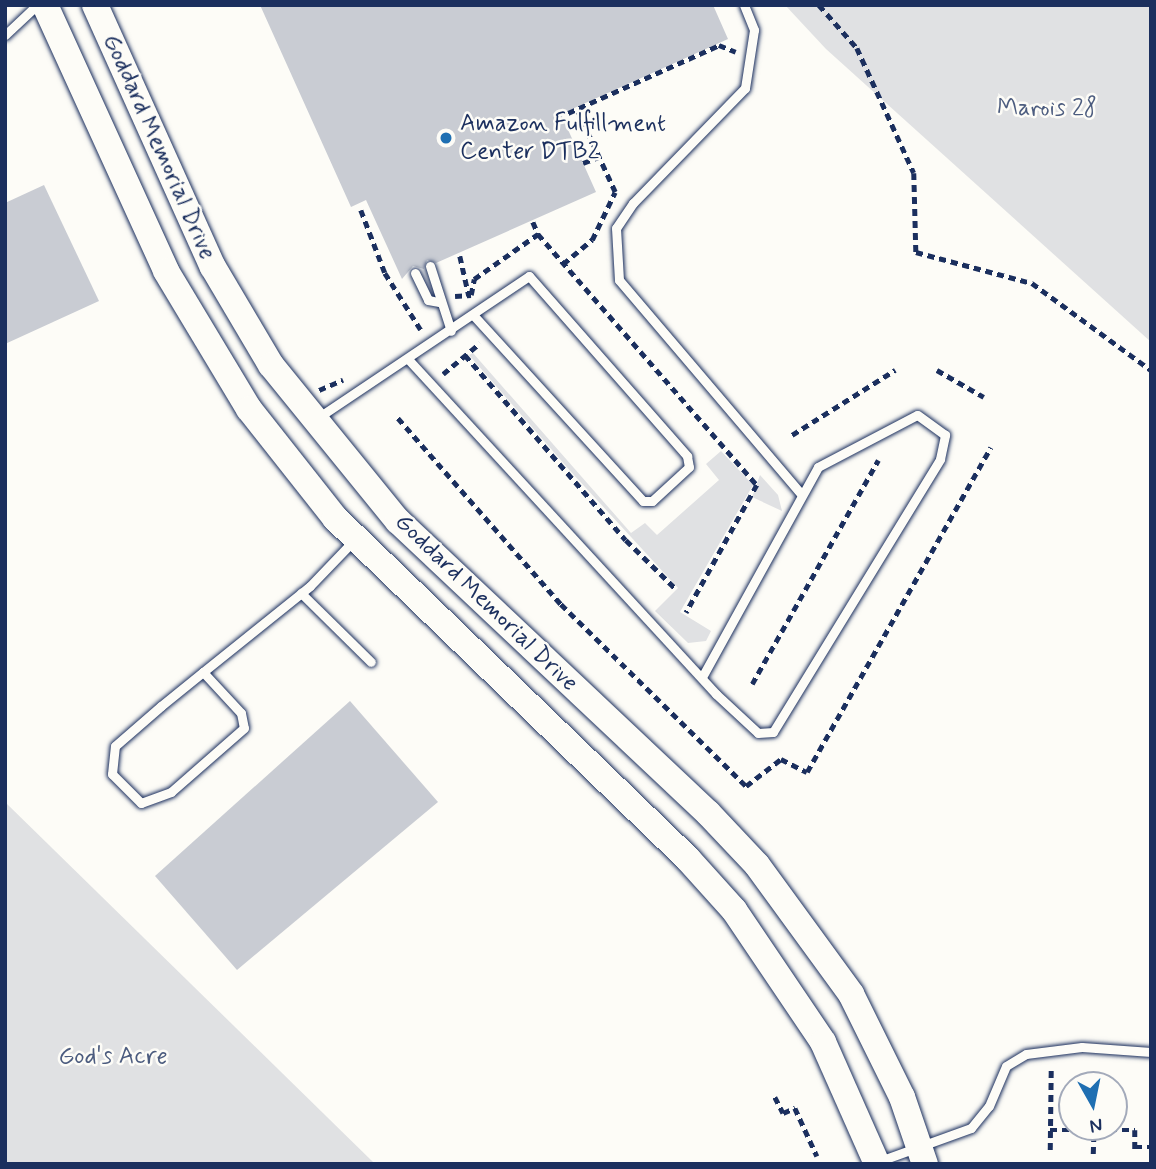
<!DOCTYPE html>
<style>
body{margin:0}
#map{position:relative;width:1156px;height:1169px;overflow:hidden;background:#fdfcf7;font-family:Mynerve,sans-serif}
div>[style]{position:absolute}
[style*='--x']{left:calc(var(--x)*1px);top:calc(var(--y)*1px);width:calc(var(--w)*1px);rotate:calc(var(--a)*1deg)}
.green>*{inset:0;background:#e0e1e3}
.building>*{inset:0;background:#c9ccd3}
.path>*{height:4.5px;margin-top:-2.25px;transform-origin:0;background:repeating-linear-gradient(90deg,#1b2f5e 0 7px,transparent 0 12px)}
.roads{filter:drop-shadow(0 0 2px #1b2f5e) drop-shadow(0 0 2px #1b2f5e)}
.service>*{height:9px;margin:-4.5px;padding:0 4.5px;transform-origin:4.5px;border-radius:4.5px;background:#fdfcf7}
.secondary>*{height:26px;margin:-13px;padding:0 13px;transform-origin:13px;border-radius:13px;background:#fdfcf7}
.dots>*{width:19px;height:19px;translate:-50% -50%;box-sizing:border-box;border:4px solid #fdfcf7;border-radius:50%}
span{translate:-50% -50%;white-space:nowrap;text-align:center;line-height:1.15;-webkit-text-stroke:5px #fdfcf7;paint-order:stroke}
.park-label{font-size:24px;color:#4c5c7f}
.poi-label{font-size:24px;color:#1b2f5e}
.left{translate:0 -50%;text-align:left}
.street-label{font-size:24px;color:#1b2f5e}
.frame{position:absolute;inset:0;border:7px solid #1b2f5e;pointer-events:none}
.north{position:absolute;left:1058px;top:1071px;width:70px;height:70px;box-sizing:border-box;background:#fdfcf7;border:2px solid #a3aaba;border-radius:50%;rotate:171deg;font-size:19px;font-weight:700;line-height:28px;text-align:center;color:#1b2f5e}
.north::after{content:'';display:block;margin:auto;width:24px;height:32px;background:#1f6fb2;clip-path:polygon(50% 0,100% 100%,50% 72%,0 100%)}
</style>
<div id="map">
<div class="green">
<div style="clip-path:polygon(785px 5px,1151px 5px,1151px 342px,826px 49px)"></div>
<div style="clip-path:polygon(473px 353px,631px 533px,645px 523px,657px 535px,719px 480px,706px 464px,721px 451px,753px 485px,680px 612px,711px 631px,706px 641px,688px 643px,655px 611px,678px 588px,573px 474px,469px 355px)"></div>
<div style="clip-path:polygon(760px 475px,778px 495px,782px 511px,752px 497px)"></div>
<div style="clip-path:polygon(5px 802px,373px 1162px,374px 1164px,5px 1164px)"></div>
</div>
<div class="building">
<div style="clip-path:polygon(260px 5px,713px 5px,728px 39px,561px 114px,596px 192px,436px 263px,427px 260px,424px 269px,413px 266px,402px 279px,366px 200px,351px 207px)"></div>
<div style="clip-path:polygon(44px 185px,99px 301px,5px 344px,5px 203px)"></div>
<div style="clip-path:polygon(350px 701px,438px 802px,237px 970px,155px 876px)"></div>
</div>
<div class="path">
<div style="--x:819;--y:5;--w:57;--a:48.5"></div>
<div style="--x:857;--y:48;--w:137;--a:65.5"></div>
<div style="--x:914;--y:173;--w:79;--a:88.5"></div>
<div style="--x:916;--y:252;--w:120;--a:15"></div>
<div style="--x:1032;--y:283;--w:147;--a:36.2"></div>
<div style="--x:568;--y:113;--w:166;--a:-24.2"></div>
<div style="--x:719;--y:45;--w:18;--a:22"></div>
<div style="--x:583;--y:163;--w:17;--a:-21"></div>
<div style="--x:361;--y:210;--w:67;--a:69.1"></div>
<div style="--x:385;--y:273;--w:67;--a:57.7"></div>
<div style="--x:533;--y:222;--w:13;--a:67"></div>
<div style="--x:460;--y:256;--w:41;--a:77.3"></div>
<div style="--x:563;--y:264;--w:38;--a:-40"></div>
<div style="--x:592;--y:240;--w:53;--a:-64.4"></div>
<div style="--x:615;--y:192;--w:88;--a:-114.8"></div>
<div style="--x:455;--y:296;--w:16;--a:-4"></div>
<div style="--x:471;--y:295;--w:16;--a:-79"></div>
<div style="--x:474;--y:279;--w:78;--a:-35.1"></div>
<div style="--x:538;--y:234;--w:333;--a:48.9"></div>
<div style="--x:757;--y:485;--w:146;--a:119"></div>
<div style="--x:465;--y:355;--w:245;--a:49"></div>
<div style="--x:626;--y:540;--w:70;--a:44.4"></div>
<div style="--x:937;--y:370;--w:54;--a:29.9"></div>
<div style="--x:443;--y:374;--w:48;--a:-40"></div>
<div style="--x:319;--y:390;--w:26;--a:-23"></div>
<div style="--x:398;--y:418;--w:247;--a:48.8"></div>
<div style="--x:561;--y:604;--w:260;--a:44.5"></div>
<div style="--x:746;--y:786;--w:44;--a:-37.6"></div>
<div style="--x:781;--y:759;--w:29;--a:27"></div>
<div style="--x:807;--y:772;--w:373;--a:-60.5"></div>
<div style="--x:792;--y:435;--w:122;--a:-32.3"></div>
<div style="--x:752;--y:684;--w:257;--a:-60.6"></div>
<div style="--x:775;--y:1097;--w:18;--a:63"></div>
<div style="--x:783;--y:1113;--w:13;--a:-23"></div>
<div style="--x:795;--y:1108;--w:53;--a:65.4"></div>
<div style="--x:1050;--y:1130;--w:85;--a:0"></div>
<div style="--x:1135;--y:1130;--w:21;--a:90"></div>
<div style="--x:1135;--y:1147;--w:16;--a:0"></div>
<div style="--x:1050;--y:1150;--w:84;--a:-89.3"></div>
<div style="--x:1093;--y:1154;--w:24;--a:-88"></div>
</div>
<div class="roads">
<div class="service">
<div style="--x:744;--y:5;--w:27;--a:68"></div>
<div style="--x:754;--y:30;--w:59;--a:98.8"></div>
<div style="--x:745;--y:88;--w:161;--a:134.2"></div>
<div style="--x:633;--y:203;--w:30;--a:124"></div>
<div style="--x:616;--y:228;--w:52;--a:86.7"></div>
<div style="--x:619;--y:280;--w:282;--a:49.6"></div>
<div style="--x:5;--y:35;--w:44;--a:-43.2"></div>
<div style="--x:430;--y:266;--w:68;--a:72.1"></div>
<div style="--x:415;--y:273;--w:30;--a:64"></div>
<div style="--x:428;--y:300;--w:10;--a:11"></div>
<div style="--x:408;--y:359;--w:455;--a:47.4"></div>
<div style="--x:716;--y:694;--w:57;--a:42.9"></div>
<div style="--x:758;--y:733;--w:15;--a:-4"></div>
<div style="--x:773;--y:732;--w:320;--a:-58.5"></div>
<div style="--x:940;--y:459;--w:25;--a:-78"></div>
<div style="--x:945;--y:435;--w:34;--a:-144"></div>
<div style="--x:917;--y:415;--w:112;--a:152.3"></div>
<div style="--x:818;--y:467;--w:240;--a:118.9"></div>
<div style="--x:319;--y:417;--w:253;--a:-33.9"></div>
<div style="--x:529;--y:276;--w:240;--a:48.7"></div>
<div style="--x:687;--y:456;--w:11;--a:80"></div>
<div style="--x:689;--y:467;--w:50;--a:137.4"></div>
<div style="--x:652;--y:501;--w:9;--a:180"></div>
<div style="--x:643;--y:501;--w:251;--a:-132.4"></div>
<div style="--x:301;--y:593;--w:98;--a:44.6"></div>
<div style="--x:203;--y:672;--w:56;--a:47.2"></div>
<div style="--x:241;--y:713;--w:15;--a:79"></div>
<div style="--x:244;--y:728;--w:97;--a:138.8"></div>
<div style="--x:171;--y:792;--w:32;--a:160"></div>
<div style="--x:141;--y:803;--w:41;--a:-135"></div>
<div style="--x:112;--y:774;--w:28;--a:-84"></div>
<div style="--x:115;--y:746;--w:61;--a:-41"></div>
<div style="--x:161;--y:706;--w:54;--a:-39"></div>
<div style="--x:203;--y:672;--w:137;--a:-38.8"></div>
<div style="--x:310;--y:586;--w:65;--a:-46.2"></div>
<div style="--x:877;--y:1162;--w:100;--a:-19.9"></div>
<div style="--x:971;--y:1128;--w:28;--a:-51"></div>
<div style="--x:989;--y:1106;--w:43;--a:-67"></div>
<div style="--x:1006;--y:1066;--w:23;--a:-31"></div>
<div style="--x:1026;--y:1054;--w:56;--a:-7.1"></div>
<div style="--x:1082;--y:1047;--w:69;--a:4.1"></div>
</div>
<div class="secondary">
<div style="--x:45;--y:5;--w:292;--a:65.5"></div>
<div style="--x:166;--y:271;--w:161;--a:59"></div>
<div style="--x:249;--y:409;--w:139;--a:51.7"></div>
<div style="--x:335;--y:518;--w:491;--a:44"></div>
<div style="--x:688;--y:859;--w:69;--a:48"></div>
<div style="--x:734;--y:910;--w:159;--a:56"></div>
<div style="--x:823;--y:1042;--w:133;--a:66.1"></div>
<div style="--x:95;--y:5;--w:287;--a:65.8"></div>
<div style="--x:213;--y:267;--w:114;--a:59.4"></div>
<div style="--x:271;--y:365;--w:201;--a:50.9"></div>
<div style="--x:398;--y:521;--w:426;--a:43.3"></div>
<div style="--x:708;--y:813;--w:71;--a:46.7"></div>
<div style="--x:757;--y:865;--w:160;--a:53.9"></div>
<div style="--x:851;--y:994;--w:115;--a:63.7"></div>
<div style="--x:902;--y:1097;--w:71;--a:71.1"></div>
</div>
</div>
<div class="dots">
<div style="left:446px;top:138px;background:#1f6fb2"></div>
</div>
<div class="park-label">
<span style="left:1047px;top:109px">Marois 28</span>
<span style="left:113px;top:1057px">God's Acre</span>
</div>
<div class="poi-label">
<span class="left" style="left:460px;top:138px">Amazon Fulfillment<br>Center DTB2</span>
</div>
<div class="street-label">
<span style="left:159px;top:147px;rotate:66deg">Goddard Memorial Drive</span>
<span style="left:486px;top:603px;rotate:44deg">Goddard Memorial Drive</span>
</div>
<div class="frame"></div>
<div class="north">N</div>
</div>
